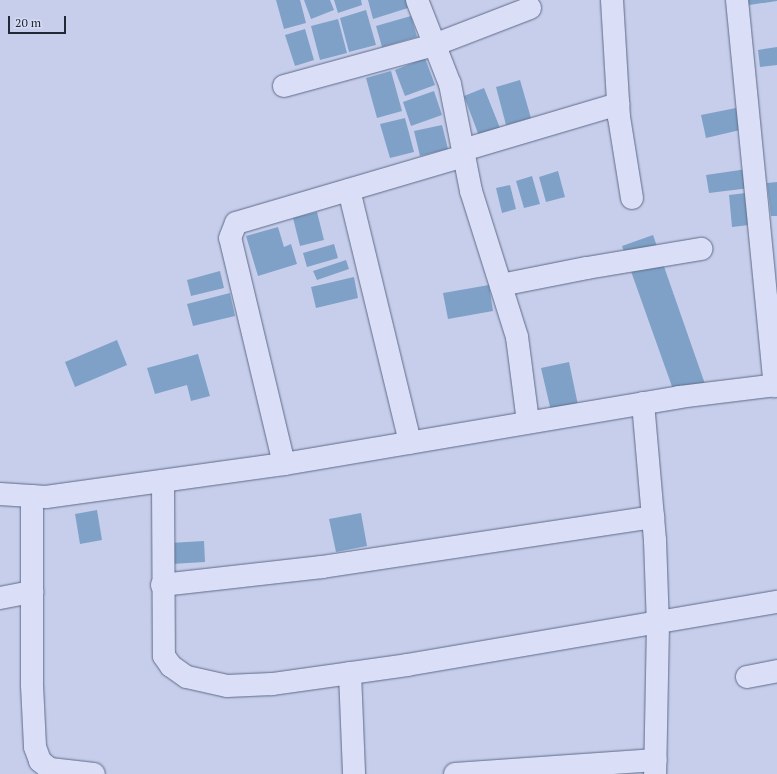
<!DOCTYPE html>
<style>
body{margin:0}
#map{position:relative;width:777px;height:774px;overflow:hidden;background:#c7ceec;font-family:"PT Serif",serif}
div>[style]{position:absolute}
[style*='--x']{left:calc(var(--x)*1px);top:calc(var(--y)*1px);width:calc(var(--w)*1px);rotate:calc(var(--a)*1deg)}
.building>*{inset:0;background:#7fa1c7}
.roads{filter:drop-shadow(0 0 1px #5d6c86) drop-shadow(0 0 1px #5d6c86)}
.minor>*{height:22px;margin:-11px;padding:0 11px;transform-origin:11px;border-radius:11px;background:#dadff7}
span{translate:-50% -50%;white-space:nowrap;text-align:center;line-height:1.15;-webkit-text-stroke:3.5px #d6dbf4;paint-order:stroke}
.scale{position:absolute;left:8px;top:16px;width:58px;height:18px;box-sizing:border-box;border:2px solid #202a37;border-top:0;padding-left:5px;font-size:12px;line-height:14px;white-space:nowrap;color:#202a37;-webkit-text-stroke:3px #d6dbf4;paint-order:stroke}
</style>
<div id="map">
<div class="building">
<div style="clip-path:polygon(276px 0,300px 0,306px 23px,284px 29px)"></div>
<div style="clip-path:polygon(304px 0,330px 0,334px 10px,311px 19px)"></div>
<div style="clip-path:polygon(334px 0,361px 0,362px 5px,338px 13px)"></div>
<div style="clip-path:polygon(368px 0,406px 0,408px 8px,373px 19px)"></div>
<div style="clip-path:polygon(748px 0,777px 0,777px 1px,749px 5px)"></div>
<div style="clip-path:polygon(366px 10px,376px 45px,349px 52px,340px 18px)"></div>
<div style="clip-path:polygon(411px 16px,417px 37px,382px 47px,376px 26px)"></div>
<div style="clip-path:polygon(338px 19px,347px 53px,320px 60px,311px 26px)"></div>
<div style="clip-path:polygon(305px 29px,314px 60px,295px 66px,285px 35px)"></div>
<div style="clip-path:polygon(777px 47px,777px 65px,760px 67px,758px 50px)"></div>
<div style="clip-path:polygon(425px 58px,435px 85px,405px 96px,395px 70px)"></div>
<div style="clip-path:polygon(391px 71px,402px 111px,377px 118px,366px 78px)"></div>
<div style="clip-path:polygon(520px 80px,531px 118px,506px 125px,496px 87px)"></div>
<div style="clip-path:polygon(484px 88px,500px 128px,479px 136px,464px 96px)"></div>
<div style="clip-path:polygon(434px 91px,442px 115px,411px 126px,403px 102px)"></div>
<div style="clip-path:polygon(736px 108px,740px 130px,706px 138px,701px 115px)"></div>
<div style="clip-path:polygon(405px 118px,414px 152px,390px 158px,380px 124px)"></div>
<div style="clip-path:polygon(442px 125px,448px 149px,420px 156px,414px 131px)"></div>
<div style="clip-path:polygon(747px 169px,750px 188px,709px 193px,706px 175px)"></div>
<div style="clip-path:polygon(558px 171px,565px 197px,546px 202px,539px 177px)"></div>
<div style="clip-path:polygon(532px 176px,540px 204px,524px 208px,516px 181px)"></div>
<div style="clip-path:polygon(777px 182px,777px 216px,771px 216px,767px 183px)"></div>
<div style="clip-path:polygon(510px 185px,516px 209px,502px 213px,496px 188px)"></div>
<div style="clip-path:polygon(746px 193px,749px 225px,732px 227px,729px 195px)"></div>
<div style="clip-path:polygon(317px 212px,324px 240px,300px 246px,293px 218px)"></div>
<div style="clip-path:polygon(278px 227px,284px 247px,291px 244px,297px 264px,258px 276px,246px 236px)"></div>
<div style="clip-path:polygon(653px 235px,705px 384px,675px 395px,622px 246px)"></div>
<div style="clip-path:polygon(334px 244px,338px 258px,307px 267px,303px 253px)"></div>
<div style="clip-path:polygon(346px 260px,349px 269px,317px 280px,313px 271px)"></div>
<div style="clip-path:polygon(220px 271px,224px 288px,191px 296px,187px 280px)"></div>
<div style="clip-path:polygon(354px 277px,358px 298px,316px 308px,311px 287px)"></div>
<div style="clip-path:polygon(489px 285px,493px 311px,448px 319px,443px 293px)"></div>
<div style="clip-path:polygon(230px 293px,235px 316px,193px 326px,187px 304px)"></div>
<div style="clip-path:polygon(117px 340px,127px 365px,75px 387px,65px 362px)"></div>
<div style="clip-path:polygon(198px 354px,210px 396px,191px 401px,187px 385px,155px 394px,147px 368px)"></div>
<div style="clip-path:polygon(569px 362px,578px 405px,551px 411px,541px 368px)"></div>
<div style="clip-path:polygon(97px 510px,102px 540px,80px 544px,75px 514px)"></div>
<div style="clip-path:polygon(361px 513px,367px 546px,336px 552px,329px 519px)"></div>
<div style="clip-path:polygon(204px 541px,205px 562px,171px 564px,170px 543px)"></div>
</div>
<div class="roads">
<div class="minor">
<div style="--x:417;--y:0;--w:90;--a:68.6"></div>
<div style="--x:450;--y:84;--w:109;--a:78.9"></div>
<div style="--x:471;--y:191;--w:153;--a:72.5"></div>
<div style="--x:517;--y:337;--w:86;--a:82.6"></div>
<div style="--x:612;--y:0;--w:117;--a:86.6"></div>
<div style="--x:619;--y:117;--w:82;--a:80.9"></div>
<div style="--x:737;--y:0;--w:388;--a:84.4"></div>
<div style="--x:284;--y:86;--w:156;--a:-15.3"></div>
<div style="--x:434;--y:45;--w:103;--a:-21.1"></div>
<div style="--x:463;--y:150;--w:162;--a:-16.5"></div>
<div style="--x:349;--y:190;--w:260;--a:76.4"></div>
<div style="--x:501;--y:285;--w:88;--a:-11.2"></div>
<div style="--x:587;--y:268;--w:116;--a:-9.5"></div>
<div style="--x:643;--y:403;--w:138;--a:85"></div>
<div style="--x:655;--y:540;--w:84;--a:88"></div>
<div style="--x:658;--y:624;--w:150;--a:91.1"></div>
<div style="--x:284;--y:464;--w:232;--a:-103.4"></div>
<div style="--x:230;--y:238;--w:16;--a:-68"></div>
<div style="--x:236;--y:223;--w:238;--a:-16.4"></div>
<div style="--x:163;--y:481;--w:175;--a:89.7"></div>
<div style="--x:164;--y:656;--w:12;--a:55"></div>
<div style="--x:171;--y:666;--w:19;--a:35"></div>
<div style="--x:187;--y:677;--w:41;--a:12.7"></div>
<div style="--x:227;--y:686;--w:45;--a:-2.5"></div>
<div style="--x:272;--y:684;--w:136;--a:-8"></div>
<div style="--x:407;--y:665;--w:375;--a:-9.7"></div>
<div style="--x:0;--y:494;--w:46;--a:3.7"></div>
<div style="--x:46;--y:497;--w:240;--a:-7.9"></div>
<div style="--x:284;--y:464;--w:401;--a:-9.6"></div>
<div style="--x:679;--y:397;--w:99;--a:-7"></div>
<div style="--x:32;--y:496;--w:189;--a:90"></div>
<div style="--x:32;--y:685;--w:62;--a:87.2"></div>
<div style="--x:35;--y:747;--w:15;--a:70"></div>
<div style="--x:40;--y:761;--w:13;--a:39"></div>
<div style="--x:50;--y:769;--w:44;--a:6.5"></div>
<div style="--x:162;--y:585;--w:161;--a:-6.4"></div>
<div style="--x:322;--y:567;--w:335;--a:-8.6"></div>
<div style="--x:0;--y:598;--w:33;--a:-11"></div>
<div style="--x:350;--y:673;--w:101;--a:87.7"></div>
<div style="--x:747;--y:677;--w:31;--a:-11"></div>
<div style="--x:455;--y:774;--w:201;--a:-4"></div>
</div>
</div>
<div class="scale">20 m</div>
</div>
